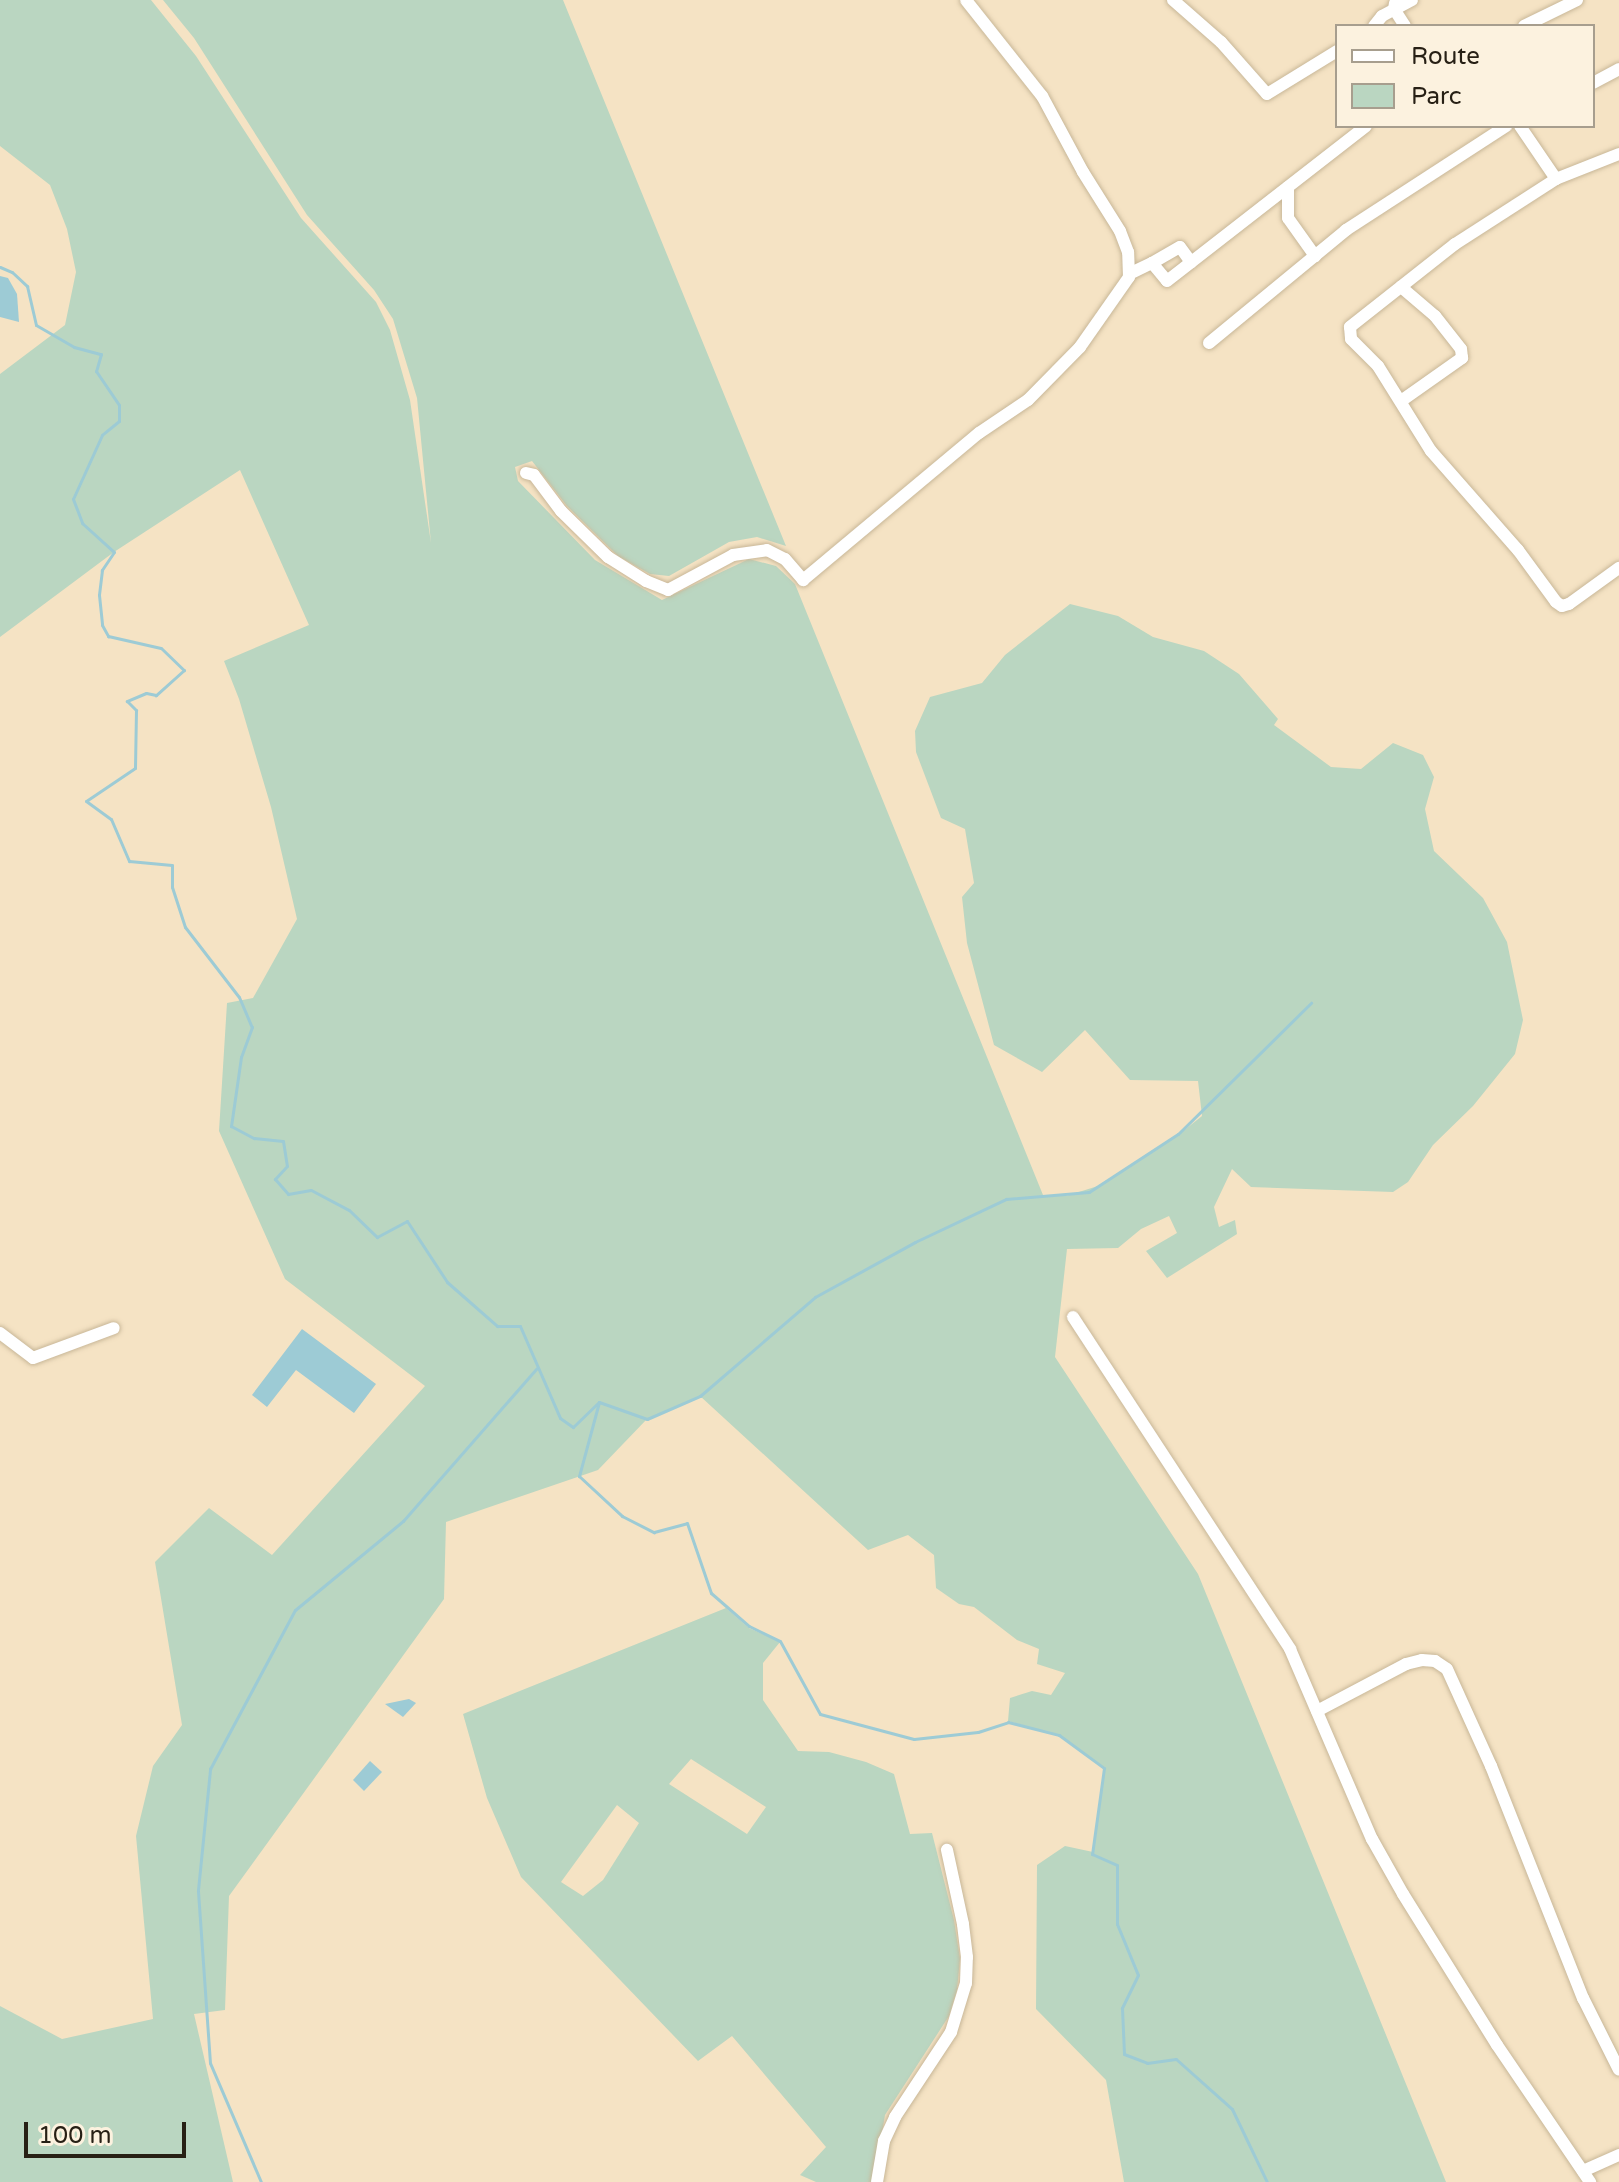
<!DOCTYPE html>
<style>
body{margin:0}
#map{position:relative;width:1619px;height:2182px;overflow:hidden;background:#f5e3c4;font-family:"Varela Round",sans-serif}
div>[style]{position:absolute}
[style*='--x']{left:calc(var(--x)*1px);top:calc(var(--y)*1px);width:calc(var(--w)*1px);rotate:calc(var(--a)*1deg)}
.green>*{inset:0;background:#bad6c1}
.water>*{inset:0;background:#9dcbd5}
.stream>*{height:3px;margin:-1.5px;padding:0 1.5px;transform-origin:1.5px;border-radius:1.5px;background:#9dcbd5}
.roads{filter:drop-shadow(0 0 2px #c8b798) drop-shadow(0 0 2px #c8b798)}
.street>*{height:12px;margin:-6px;padding:0 6px;transform-origin:6px;border-radius:6px;background:#fff}
span{translate:-50% -50%;white-space:nowrap;text-align:center;line-height:1.15;-webkit-text-stroke:7px #fcf2df;paint-order:stroke}
.legend{position:absolute;left:1335px;top:24px;width:260px;height:104px;box-sizing:border-box;background:#fcf2df;border:2px solid #a79e8e;margin:0;padding:10px 14px;list-style:none;font-size:24px;color:#272015}
.legend li{display:flex;align-items:center;gap:16px;height:40px}
.legend b{width:40px;border:2px solid #a79e8e}
.scale{position:absolute;left:24px;top:2122px;width:162px;height:36px;box-sizing:border-box;border:4px solid #272015;border-top:0;padding-left:10px;font-size:24px;line-height:28px;white-space:nowrap;color:#272015;-webkit-text-stroke:6px #fcf2df;paint-order:stroke}
</style>
<div id="map">
<div class="green">
<div style="clip-path:polygon(0 0,151px 0,196px 56px,301px 218px,376px 302px,390px 330px,410px 400px,431px 543px,417px 398px,393px 319px,374px 290px,307px 215px,194px 38px,163px 0,563px 0,786px 546px,757px 537px,729px 542px,669px 576px,650px 574px,618px 556px,567px 506px,532px 461px,515px 467px,518px 481px,595px 560px,662px 600px,749px 559px,776px 566px,795px 584px,1043px 1195px,1066px 1196px,1098px 1186px,1177px 1136px,1202px 1116px,1198px 1081px,1130px 1080px,1085px 1030px,1042px 1072px,994px 1045px,967px 943px,962px 897px,974px 883px,965px 829px,941px 818px,916px 752px,915px 731px,930px 697px,982px 683px,1005px 655px,1070px 604px,1118px 616px,1153px 637px,1204px 651px,1239px 674px,1278px 719px,1274px 725px,1331px 767px,1361px 769px,1393px 743px,1423px 755px,1434px 777px,1425px 809px,1434px 851px,1483px 898px,1507px 942px,1523px 1020px,1515px 1054px,1473px 1106px,1433px 1145px,1408px 1182px,1393px 1192px,1251px 1187px,1232px 1169px,1214px 1207px,1219px 1227px,1235px 1220px,1237px 1234px,1167px 1278px,1146px 1251px,1177px 1233px,1169px 1216px,1141px 1229px,1118px 1248px,1067px 1249px,1055px 1357px,1198px 1574px,1446px 2182px,1124px 2182px,1106px 2080px,1036px 2009px,1037px 1865px,1065px 1846px,1093px 1852px,1104px 1768px,1059px 1735px,1008px 1721px,1010px 1698px,1032px 1691px,1051px 1695px,1065px 1673px,1037px 1664px,1039px 1649px,1017px 1640px,974px 1607px,959px 1604px,936px 1588px,934px 1555px,908px 1535px,868px 1550px,700px 1396px,647px 1419px,598px 1470px,446px 1522px,444px 1599px,229px 1896px,225px 2010px,194px 2014px,233px 2182px,0 2182px,0 2006px,62px 2039px,153px 2019px,136px 1836px,153px 1766px,182px 1725px,155px 1562px,209px 1508px,272px 1555px,425px 1386px,285px 1279px,219px 1131px,227px 1003px,253px 998px,297px 919px,271px 807px,239px 699px,224px 661px,309px 625px,240px 470px,114px 552px,0 637px,0 374px,65px 325px,76px 272px,67px 229px,50px 185px,0 146px)"></div>
<div style="clip-path:polygon(evenodd,726px 1608px,749px 1628px,780px 1642px,763px 1663px,763px 1700px,798px 1751px,829px 1752px,866px 1762px,894px 1774px,910px 1834px,932px 1833px,954px 1920px,960px 1959px,957px 1990px,949px 2016px,885px 2115px,874px 2182px,816px 2182px,800px 2175px,826px 2147px,732px 2036px,698px 2061px,521px 1877px,487px 1798px,463px 1714px,726px 1608px,691px 1759px,766px 1807px,747px 1834px,669px 1784px,691px 1759px,726px 1608px,617px 1805px,639px 1823px,603px 1880px,583px 1896px,561px 1882px,617px 1805px)"></div>
</div>
<div class="water">
<div style="clip-path:polygon(0 276px,8px 278px,17px 294px,19px 322px,0 317px)"></div>
<div style="clip-path:polygon(302px 1329px,376px 1384px,354px 1413px,296px 1370px,267px 1407px,252px 1395px)"></div>
<div style="clip-path:polygon(409px 1699px,416px 1703px,403px 1717px,385px 1704px)"></div>
<div style="clip-path:polygon(370px 1761px,382px 1772px,364px 1791px,353px 1780px)"></div>
</div>
<div class="stream">
<div style="--x:0;--y:267;--w:13;--a:23"></div>
<div style="--x:12;--y:272;--w:21;--a:43"></div>
<div style="--x:27;--y:286;--w:40;--a:77"></div>
<div style="--x:36;--y:325;--w:44;--a:30.1"></div>
<div style="--x:74;--y:347;--w:28;--a:15"></div>
<div style="--x:101;--y:354;--w:18;--a:106"></div>
<div style="--x:96;--y:371;--w:41;--a:55.9"></div>
<div style="--x:119;--y:405;--w:16;--a:90"></div>
<div style="--x:119;--y:421;--w:22;--a:141"></div>
<div style="--x:102;--y:435;--w:70;--a:114.4"></div>
<div style="--x:73;--y:499;--w:26;--a:69"></div>
<div style="--x:82;--y:523;--w:43;--a:42.2"></div>
<div style="--x:114;--y:552;--w:22;--a:124"></div>
<div style="--x:102;--y:570;--w:25;--a:97"></div>
<div style="--x:99;--y:595;--w:30;--a:84"></div>
<div style="--x:102;--y:625;--w:13;--a:61"></div>
<div style="--x:108;--y:636;--w:54;--a:12.8"></div>
<div style="--x:161;--y:648;--w:32;--a:44"></div>
<div style="--x:184;--y:670;--w:38;--a:138"></div>
<div style="--x:156;--y:695;--w:10;--a:-169"></div>
<div style="--x:146;--y:693;--w:21;--a:157"></div>
<div style="--x:127;--y:701;--w:13;--a:45"></div>
<div style="--x:136;--y:710;--w:58;--a:91"></div>
<div style="--x:135;--y:768;--w:59;--a:146"></div>
<div style="--x:86;--y:801;--w:31;--a:36"></div>
<div style="--x:111;--y:819;--w:46;--a:66.8"></div>
<div style="--x:129;--y:861;--w:43;--a:5.3"></div>
<div style="--x:172;--y:865;--w:22;--a:90"></div>
<div style="--x:172;--y:887;--w:42;--a:72"></div>
<div style="--x:185;--y:927;--w:88;--a:52.4"></div>
<div style="--x:239;--y:997;--w:33;--a:67"></div>
<div style="--x:252;--y:1027;--w:32;--a:110"></div>
<div style="--x:241;--y:1057;--w:70;--a:98.2"></div>
<div style="--x:231;--y:1126;--w:26;--a:28"></div>
<div style="--x:254;--y:1138;--w:29;--a:6"></div>
<div style="--x:283;--y:1141;--w:25;--a:81"></div>
<div style="--x:287;--y:1166;--w:18;--a:133"></div>
<div style="--x:275;--y:1179;--w:20;--a:49"></div>
<div style="--x:288;--y:1194;--w:23;--a:-10"></div>
<div style="--x:311;--y:1190;--w:43;--a:27.8"></div>
<div style="--x:349;--y:1210;--w:39;--a:44"></div>
<div style="--x:377;--y:1237;--w:34;--a:-28"></div>
<div style="--x:407;--y:1221;--w:73;--a:56.7"></div>
<div style="--x:447;--y:1282;--w:67;--a:41.3"></div>
<div style="--x:497;--y:1326;--w:23;--a:0"></div>
<div style="--x:520;--y:1326;--w:100;--a:66.5"></div>
<div style="--x:560;--y:1418;--w:16;--a:35"></div>
<div style="--x:573;--y:1427;--w:36;--a:-44"></div>
<div style="--x:599;--y:1402;--w:77;--a:105.1"></div>
<div style="--x:579;--y:1476;--w:59;--a:42.9"></div>
<div style="--x:622;--y:1516;--w:36;--a:27"></div>
<div style="--x:654;--y:1532;--w:34;--a:-15"></div>
<div style="--x:687;--y:1523;--w:74;--a:71.1"></div>
<div style="--x:711;--y:1593;--w:50;--a:41"></div>
<div style="--x:749;--y:1626;--w:34;--a:26"></div>
<div style="--x:780;--y:1641;--w:83;--a:61.3"></div>
<div style="--x:820;--y:1714;--w:97;--a:14.9"></div>
<div style="--x:914;--y:1739;--w:64;--a:-6.2"></div>
<div style="--x:978;--y:1732;--w:32;--a:-18"></div>
<div style="--x:1008;--y:1722;--w:53;--a:14.3"></div>
<div style="--x:1059;--y:1735;--w:56;--a:36.3"></div>
<div style="--x:1104;--y:1768;--w:87;--a:97.9"></div>
<div style="--x:1092;--y:1854;--w:27;--a:24"></div>
<div style="--x:1117;--y:1865;--w:59;--a:90"></div>
<div style="--x:1117;--y:1924;--w:55;--a:67.6"></div>
<div style="--x:1138;--y:1975;--w:37;--a:116"></div>
<div style="--x:1122;--y:2008;--w:46;--a:87.5"></div>
<div style="--x:1124;--y:2054;--w:25;--a:21"></div>
<div style="--x:1147;--y:2063;--w:29;--a:-8"></div>
<div style="--x:1176;--y:2059;--w:75;--a:41.8"></div>
<div style="--x:1232;--y:2109;--w:81;--a:64.4"></div>
<div style="--x:599;--y:1402;--w:51;--a:19.5"></div>
<div style="--x:647;--y:1419;--w:58;--a:-23.5"></div>
<div style="--x:700;--y:1396;--w:152;--a:-40.7"></div>
<div style="--x:815;--y:1297;--w:114;--a:-28.8"></div>
<div style="--x:915;--y:1242;--w:101;--a:-25.3"></div>
<div style="--x:1006;--y:1199;--w:83;--a:-4.8"></div>
<div style="--x:1089;--y:1192;--w:106;--a:-33.1"></div>
<div style="--x:1178;--y:1134;--w:187;--a:-44.6"></div>
<div style="--x:261;--y:2182;--w:129;--a:-113.2"></div>
<div style="--x:210;--y:2063;--w:173;--a:-94"></div>
<div style="--x:198;--y:1890;--w:122;--a:-84.3"></div>
<div style="--x:210;--y:1769;--w:180;--a:-61.9"></div>
<div style="--x:295;--y:1610;--w:140;--a:-39.5"></div>
<div style="--x:403;--y:1521;--w:203;--a:-48.8"></div>
</div>
<div class="roads">
<div class="street">
<div style="--x:1173;--y:0;--w:64;--a:41.2"></div>
<div style="--x:1221;--y:42;--w:69;--a:48.5"></div>
<div style="--x:1267;--y:94;--w:82;--a:-31.6"></div>
<div style="--x:1395;--y:3;--w:6;--a:99"></div>
<div style="--x:1394;--y:9;--w:20;--a:57"></div>
<div style="--x:1374;--y:26;--w:13;--a:-51"></div>
<div style="--x:1382;--y:16;--w:34;--a:-28"></div>
<div style="--x:1524;--y:26;--w:59;--a:-26.1"></div>
<div style="--x:1593;--y:83;--w:30;--a:-28"></div>
<div style="--x:1520;--y:126;--w:64;--a:55.8"></div>
<div style="--x:1619;--y:154;--w:68;--a:158.4"></div>
<div style="--x:1556;--y:179;--w:120;--a:147.2"></div>
<div style="--x:1455;--y:244;--w:134;--a:141.7"></div>
<div style="--x:1350;--y:327;--w:12;--a:85"></div>
<div style="--x:1351;--y:339;--w:38;--a:45"></div>
<div style="--x:1378;--y:366;--w:100;--a:58.1"></div>
<div style="--x:1431;--y:451;--w:132;--a:48.7"></div>
<div style="--x:1518;--y:550;--w:64;--a:53.8"></div>
<div style="--x:1556;--y:602;--w:7;--a:34"></div>
<div style="--x:1562;--y:606;--w:7;--a:-16"></div>
<div style="--x:1569;--y:604;--w:62;--a:-35.8"></div>
<div style="--x:1288;--y:187;--w:31;--a:90"></div>
<div style="--x:1288;--y:218;--w:47;--a:54.6"></div>
<div style="--x:1152;--y:263;--w:32;--a:-30"></div>
<div style="--x:1180;--y:247;--w:19;--a:54"></div>
<div style="--x:1129;--y:274;--w:25;--a:-26"></div>
<div style="--x:1152;--y:263;--w:23;--a:50"></div>
<div style="--x:1167;--y:281;--w:252;--a:-37.9"></div>
<div style="--x:1209;--y:343;--w:178;--a:-39.5"></div>
<div style="--x:1346;--y:230;--w:191;--a:-33"></div>
<div style="--x:1401;--y:401;--w:75;--a:-35.2"></div>
<div style="--x:1462;--y:358;--w:9;--a:-96"></div>
<div style="--x:1461;--y:349;--w:42;--a:-128.2"></div>
<div style="--x:1435;--y:316;--w:45;--a:-139.5"></div>
<div style="--x:526;--y:473;--w:8;--a:14"></div>
<div style="--x:534;--y:475;--w:45;--a:53.1"></div>
<div style="--x:561;--y:511;--w:66;--a:44.4"></div>
<div style="--x:608;--y:557;--w:45;--a:32.3"></div>
<div style="--x:646;--y:581;--w:24;--a:22"></div>
<div style="--x:668;--y:590;--w:74;--a:-28.3"></div>
<div style="--x:733;--y:555;--w:34;--a:-8"></div>
<div style="--x:767;--y:550;--w:20;--a:27"></div>
<div style="--x:785;--y:559;--w:28;--a:49"></div>
<div style="--x:803;--y:580;--w:229;--a:-39.9"></div>
<div style="--x:979;--y:433;--w:59;--a:-34"></div>
<div style="--x:1028;--y:400;--w:74;--a:-45.5"></div>
<div style="--x:1080;--y:347;--w:85;--a:-55"></div>
<div style="--x:1129;--y:277;--w:25;--a:-92"></div>
<div style="--x:1128;--y:252;--w:22;--a:-111"></div>
<div style="--x:1120;--y:231;--w:70;--a:-122.1"></div>
<div style="--x:1083;--y:172;--w:86;--a:-118.3"></div>
<div style="--x:1042;--y:96;--w:122;--a:-128.4"></div>
<div style="--x:1073;--y:1317;--w:397;--a:56.8"></div>
<div style="--x:1290;--y:1649;--w:207;--a:66.7"></div>
<div style="--x:1372;--y:1839;--w:63;--a:60.6"></div>
<div style="--x:1403;--y:1894;--w:178;--a:58.1"></div>
<div style="--x:1497;--y:2045;--w:166;--a:55.8"></div>
<div style="--x:0;--y:1333;--w:41;--a:37.1"></div>
<div style="--x:33;--y:1358;--w:86;--a:-20.3"></div>
<div style="--x:1317;--y:1711;--w:101;--a:-27.8"></div>
<div style="--x:1406;--y:1664;--w:16;--a:-14"></div>
<div style="--x:1422;--y:1660;--w:13;--a:4"></div>
<div style="--x:1435;--y:1661;--w:14;--a:34"></div>
<div style="--x:1447;--y:1669;--w:107;--a:65.6"></div>
<div style="--x:1491;--y:1766;--w:250;--a:68.4"></div>
<div style="--x:1583;--y:1998;--w:80;--a:63.4"></div>
<div style="--x:1583;--y:2171;--w:39;--a:-24"></div>
<div style="--x:877;--y:2182;--w:42;--a:-80.3"></div>
<div style="--x:884;--y:2141;--w:26;--a:-65"></div>
<div style="--x:895;--y:2117;--w:102;--a:-56.6"></div>
<div style="--x:951;--y:2032;--w:51;--a:-73"></div>
<div style="--x:966;--y:1983;--w:26;--a:-88"></div>
<div style="--x:967;--y:1957;--w:33;--a:-97"></div>
<div style="--x:963;--y:1924;--w:76;--a:-102.2"></div>
</div>
</div>
<ul class="legend">
<li><b style="height:10px;background:#fff"></b>Route</li>
<li><b style="height:22px;background:#bad6c1"></b>Parc</li>
</ul>
<div class="scale">100 m</div>
</div>
